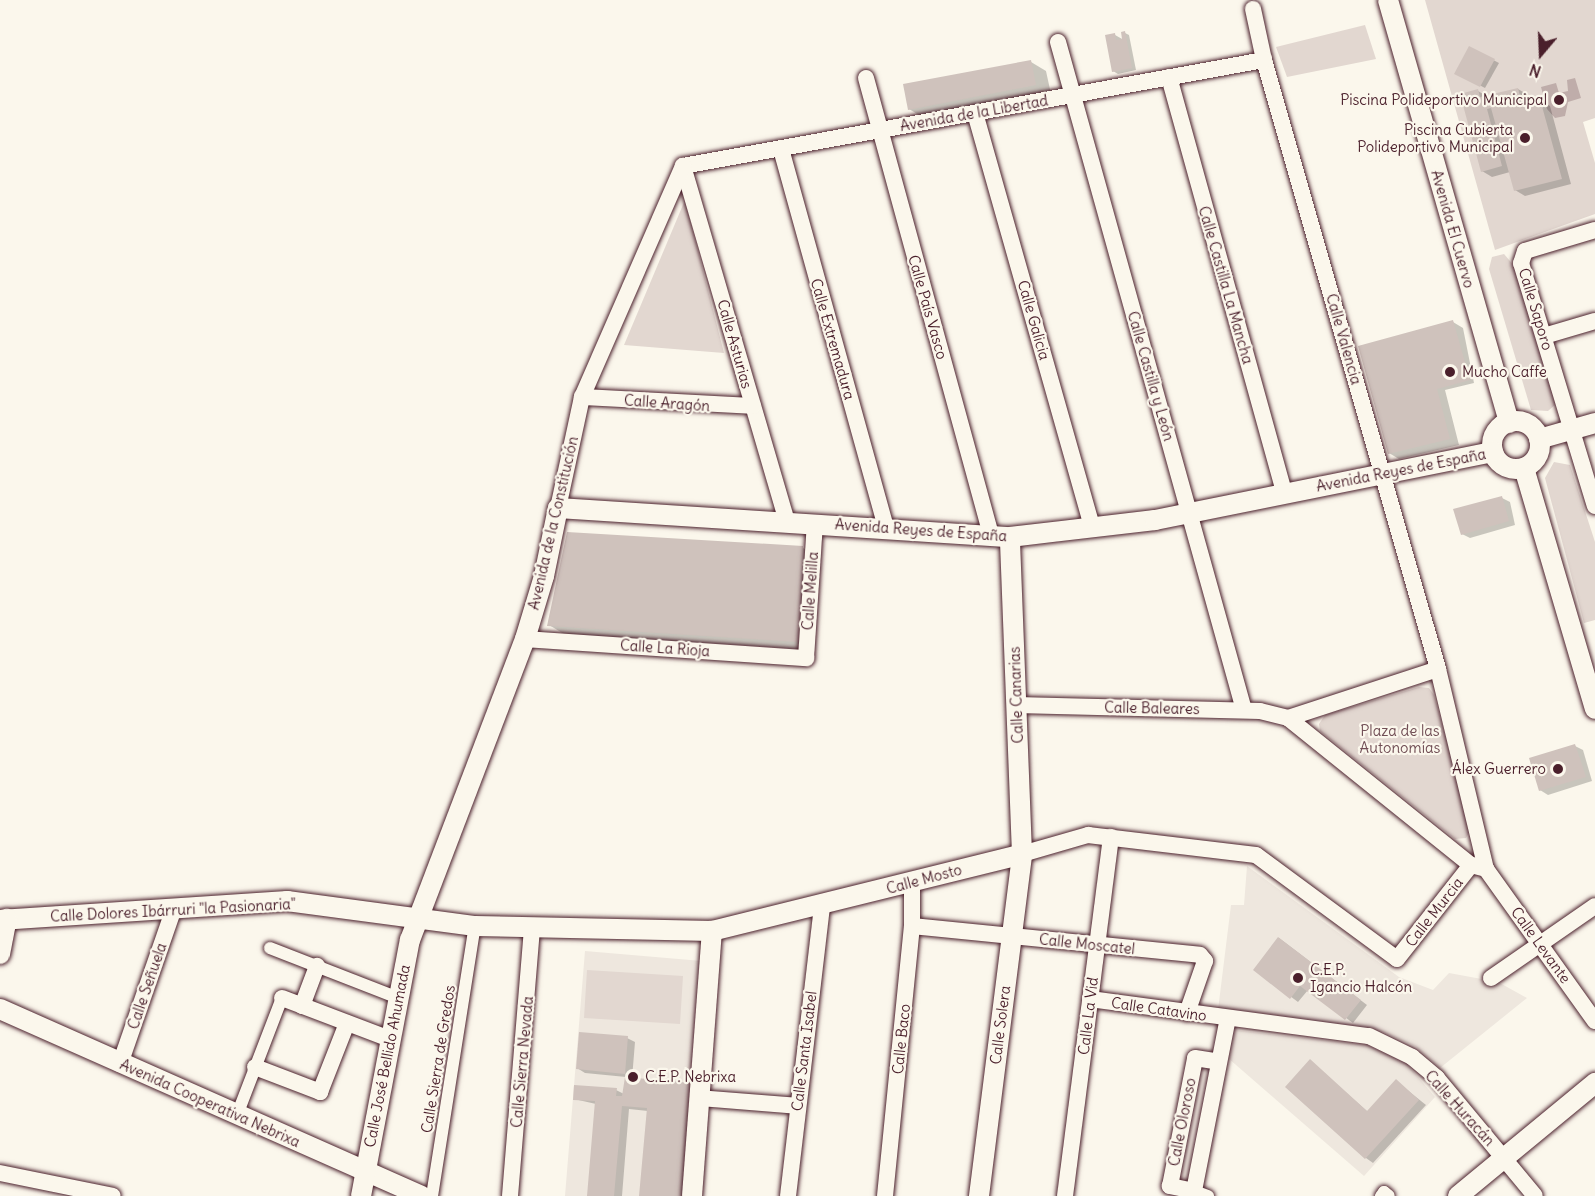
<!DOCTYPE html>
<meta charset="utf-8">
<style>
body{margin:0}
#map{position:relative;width:1595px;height:1196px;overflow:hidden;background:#fbf7ec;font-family:Delius,sans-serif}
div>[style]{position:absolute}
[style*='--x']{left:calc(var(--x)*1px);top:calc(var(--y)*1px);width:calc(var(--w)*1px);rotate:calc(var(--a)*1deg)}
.built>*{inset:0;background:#eee7de}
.green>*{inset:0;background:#e2d7d0}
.water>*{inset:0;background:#bfadaa}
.shadow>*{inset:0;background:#0003}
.building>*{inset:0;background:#cfc2bc}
.roads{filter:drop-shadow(0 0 2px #4a1f2b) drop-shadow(0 0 2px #4a1f2b)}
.pedestrian>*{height:12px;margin:-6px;padding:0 6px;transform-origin:6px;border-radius:6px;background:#fbf7ec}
.minor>*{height:16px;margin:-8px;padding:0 8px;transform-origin:8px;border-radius:8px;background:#fbf7ec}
.tertiary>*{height:20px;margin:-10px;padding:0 10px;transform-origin:10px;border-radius:10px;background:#fbf7ec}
.tertiary>.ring{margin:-10px;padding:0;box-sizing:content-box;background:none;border:20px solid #fbf7ec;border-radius:50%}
.dots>*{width:16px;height:16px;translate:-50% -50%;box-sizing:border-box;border:3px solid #fbf7ec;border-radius:50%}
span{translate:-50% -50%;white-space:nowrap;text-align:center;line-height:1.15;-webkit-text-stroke:4.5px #fbf7ec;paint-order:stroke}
.poi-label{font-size:15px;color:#4a1f2b}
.right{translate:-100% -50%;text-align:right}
.left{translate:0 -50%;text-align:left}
.street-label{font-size:15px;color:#4a1f2b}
.park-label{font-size:15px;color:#704d54}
.north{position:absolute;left:1511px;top:24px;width:60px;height:60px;-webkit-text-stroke:4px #fbf7ec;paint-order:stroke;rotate:199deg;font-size:16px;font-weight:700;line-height:24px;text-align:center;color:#4a1f2b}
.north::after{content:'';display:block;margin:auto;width:21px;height:27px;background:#4a1f2b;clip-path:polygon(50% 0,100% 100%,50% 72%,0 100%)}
</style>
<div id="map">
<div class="built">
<div style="clip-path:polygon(1247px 866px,1399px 977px,1433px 990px,1449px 973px,1498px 982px,1527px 998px,1440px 1068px,1415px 1046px,1383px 1032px,1218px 1010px,1231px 905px,1244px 905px)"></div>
<div style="clip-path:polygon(585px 951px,702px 961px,681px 1196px,565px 1196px)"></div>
<div style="clip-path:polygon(1233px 1030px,1367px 1045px,1406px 1063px,1435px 1097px,1364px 1176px,1228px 1058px)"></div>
</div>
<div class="green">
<div style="clip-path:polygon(1425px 0,1595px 0,1595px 118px,1583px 122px,1595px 163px,1595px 214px,1495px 250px)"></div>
<div style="clip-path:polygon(1365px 25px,1376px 59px,1287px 77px,1276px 47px)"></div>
<div style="clip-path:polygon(685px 200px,724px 353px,624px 345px)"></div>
<div style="clip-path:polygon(1504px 254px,1515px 267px,1556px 404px,1548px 411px,1531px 410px,1489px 269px,1492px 257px)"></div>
<div style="clip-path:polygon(1554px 462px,1570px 465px,1595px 542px,1595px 620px,1584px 623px,1545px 478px)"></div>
<div style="clip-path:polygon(1419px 687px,1429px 688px,1434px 695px,1471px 829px,1466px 838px,1455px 839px,1320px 731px,1319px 724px,1325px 715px)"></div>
<div style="clip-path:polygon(587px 970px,683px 976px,680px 1024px,584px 1018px)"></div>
</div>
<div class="water">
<div style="clip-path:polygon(1575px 78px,1581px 98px,1568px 102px,1565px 116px,1555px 118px,1547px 109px,1541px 87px,1556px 83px,1559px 93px,1568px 91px,1567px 80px)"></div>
</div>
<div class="shadow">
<div style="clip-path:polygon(1125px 33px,1129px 35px,1136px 70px,1118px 74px,1113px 71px,1115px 35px,1124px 40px)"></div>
<div style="clip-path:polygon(1470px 48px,1499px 63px,1485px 88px,1456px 73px)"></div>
<div style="clip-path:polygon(1031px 62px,1046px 71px,1051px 94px,924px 118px,909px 109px)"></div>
<div style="clip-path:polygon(1518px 89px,1528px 95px,1530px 103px,1540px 100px,1550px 106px,1571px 184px,1525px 196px,1515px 190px,1510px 172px,1492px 177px,1482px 171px,1478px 91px,1488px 97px)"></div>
<div style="clip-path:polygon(1453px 322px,1463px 328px,1474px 383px,1445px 390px,1459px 445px,1399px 459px,1389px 453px)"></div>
<div style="clip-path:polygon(1502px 498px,1510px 502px,1515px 525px,1470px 538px,1462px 534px)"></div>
<div style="clip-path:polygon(569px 533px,803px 548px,819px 557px,814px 650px,564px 634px,549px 625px)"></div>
<div style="clip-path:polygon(1575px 746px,1583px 750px,1592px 781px,1548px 795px,1540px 790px)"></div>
<div style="clip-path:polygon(1279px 938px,1367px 1005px,1353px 1023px,1308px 990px,1298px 1002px,1255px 970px)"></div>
<div style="clip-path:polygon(627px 1038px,635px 1042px,632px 1079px,691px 1084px,689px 1196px,641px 1196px,648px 1111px,629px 1109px,622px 1196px,588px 1196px,596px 1104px,574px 1099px,616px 1090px,624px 1094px,626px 1077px,585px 1073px,577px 1068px)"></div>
<div style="clip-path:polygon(1310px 1061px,1368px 1112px,1396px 1081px,1426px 1105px,1373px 1163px,1366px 1158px)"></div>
</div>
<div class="building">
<div style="clip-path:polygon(1125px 31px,1132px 68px,1112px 72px,1105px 35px,1115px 33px,1116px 40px,1122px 39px,1121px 32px)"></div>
<div style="clip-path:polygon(1469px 46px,1495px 59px,1480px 87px,1454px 74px)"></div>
<div style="clip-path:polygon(1031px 60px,1036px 85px,908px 110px,903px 84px)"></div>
<div style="clip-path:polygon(1518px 88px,1521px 100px,1508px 103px,1510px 107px,1540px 99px,1562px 179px,1514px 191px,1491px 108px,1487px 109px,1502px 166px,1481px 172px,1460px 94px,1478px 89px,1480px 97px)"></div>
<div style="clip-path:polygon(1453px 320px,1470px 380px,1437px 389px,1450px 439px,1388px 454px,1358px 346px)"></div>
<div style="clip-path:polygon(1502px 496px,1509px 521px,1461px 535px,1453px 509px)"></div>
<div style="clip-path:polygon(567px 532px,803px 546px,799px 642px,547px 626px)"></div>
<div style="clip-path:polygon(1575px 744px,1586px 777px,1539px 791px,1529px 758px)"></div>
<div style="clip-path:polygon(1278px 937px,1361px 1000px,1345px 1020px,1300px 986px,1290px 999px,1253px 970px)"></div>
<div style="clip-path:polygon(579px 1032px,628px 1036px,625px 1074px,576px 1069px)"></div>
<div style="clip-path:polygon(1310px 1059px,1367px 1111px,1396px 1079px,1419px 1100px,1365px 1159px,1285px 1087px)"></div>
<div style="clip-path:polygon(625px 1077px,692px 1083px,681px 1196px,639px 1196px,647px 1108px,622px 1106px,614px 1196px,587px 1196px,595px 1101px,573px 1100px,574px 1085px,617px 1088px,616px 1096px,622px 1096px)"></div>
</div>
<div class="roads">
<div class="pedestrian">
<div style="--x:270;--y:948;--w:137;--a:21.3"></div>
<div style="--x:237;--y:1115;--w:125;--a:-69"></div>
<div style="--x:1194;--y:1191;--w:15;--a:20"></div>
<div style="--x:432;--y:1196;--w:273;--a:-81"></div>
<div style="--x:1381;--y:1196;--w:5;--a:-53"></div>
<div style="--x:1384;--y:1192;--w:6;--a:39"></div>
</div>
<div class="minor">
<div style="--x:1253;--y:9;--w:52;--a:77.8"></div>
<div style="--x:1264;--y:60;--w:633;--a:74.05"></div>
<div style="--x:1058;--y:42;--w:693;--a:74.44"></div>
<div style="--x:1169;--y:77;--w:432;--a:74.5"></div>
<div style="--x:866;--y:78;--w:475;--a:74.7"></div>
<div style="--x:975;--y:113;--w:430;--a:74.2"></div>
<div style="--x:781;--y:149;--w:393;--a:74.5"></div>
<div style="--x:683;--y:166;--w:591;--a:-10.34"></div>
<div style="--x:683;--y:166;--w:370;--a:73.7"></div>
<div style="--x:1595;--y:230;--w:73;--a:163.3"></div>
<div style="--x:1525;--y:251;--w:13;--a:108"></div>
<div style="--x:1521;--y:263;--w:254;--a:73.1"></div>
<div style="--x:1544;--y:336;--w:53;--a:-16.4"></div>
<div style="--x:582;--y:397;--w:171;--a:3"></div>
<div style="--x:558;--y:508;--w:114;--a:-77.8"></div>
<div style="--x:582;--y:397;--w:252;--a:-66.4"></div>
<div style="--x:525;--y:639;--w:282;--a:3.9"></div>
<div style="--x:806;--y:658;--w:134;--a:-86.2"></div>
<div style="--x:1016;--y:705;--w:244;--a:1.4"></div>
<div style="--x:1260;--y:711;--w:29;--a:14"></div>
<div style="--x:1288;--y:718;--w:235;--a:38.8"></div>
<div style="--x:1471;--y:865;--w:16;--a:15"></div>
<div style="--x:1486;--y:869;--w:206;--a:-103.5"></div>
<div style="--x:1438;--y:669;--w:158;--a:161.9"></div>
<div style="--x:1022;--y:854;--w:69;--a:-16.1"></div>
<div style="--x:1088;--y:835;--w:169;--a:6.8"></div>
<div style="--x:1256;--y:855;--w:175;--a:36.4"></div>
<div style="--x:1397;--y:959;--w:120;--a:-51.8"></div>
<div style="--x:1486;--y:869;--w:187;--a:54.4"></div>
<div style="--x:912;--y:926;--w:289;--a:5.7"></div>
<div style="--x:1200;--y:955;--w:8;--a:50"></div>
<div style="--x:1205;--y:961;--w:55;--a:109.1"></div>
<div style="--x:1491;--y:978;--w:126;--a:-34.7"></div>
<div style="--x:282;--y:998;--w:116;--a:20.8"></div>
<div style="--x:1090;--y:999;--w:281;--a:7.6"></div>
<div style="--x:1369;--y:1036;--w:48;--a:26"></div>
<div style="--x:1412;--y:1057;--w:33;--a:40"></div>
<div style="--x:1437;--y:1078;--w:153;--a:50.3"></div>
<div style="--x:302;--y:1006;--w:43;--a:-69.4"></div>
<div style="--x:120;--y:1064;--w:165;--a:-70.9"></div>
<div style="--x:255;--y:1067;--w:70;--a:21"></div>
<div style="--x:320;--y:1092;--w:74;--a:-68.6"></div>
<div style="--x:699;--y:1098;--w:99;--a:4.6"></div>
<div style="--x:0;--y:1173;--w:115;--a:11.5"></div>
<div style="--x:1194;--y:1191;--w:25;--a:-168"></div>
<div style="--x:1170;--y:1186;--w:130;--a:-78.9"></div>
<div style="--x:1195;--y:1058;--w:24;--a:9"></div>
<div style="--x:510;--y:1196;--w:268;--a:-85.3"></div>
<div style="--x:788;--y:1196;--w:292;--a:-83.3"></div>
<div style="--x:885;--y:1196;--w:271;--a:-84.3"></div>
<div style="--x:912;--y:926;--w:43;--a:-90"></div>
<div style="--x:1065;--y:1196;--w:362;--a:-82.7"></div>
<div style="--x:1193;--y:1196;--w:181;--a:-78.9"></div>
</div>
<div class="tertiary">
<div style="--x:1388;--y:0;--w:440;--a:74"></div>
<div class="ring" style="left:1492px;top:421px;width:28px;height:28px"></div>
<div style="--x:1539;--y:439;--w:58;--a:-15.9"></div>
<div style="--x:1524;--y:468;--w:251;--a:73.6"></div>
<div style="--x:0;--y:920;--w:288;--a:-3.8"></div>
<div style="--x:287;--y:901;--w:190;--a:7.6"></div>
<div style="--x:475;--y:926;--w:237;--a:1.2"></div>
<div style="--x:712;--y:931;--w:319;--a:-13.9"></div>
<div style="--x:0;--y:954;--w:36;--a:-79"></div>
<div style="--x:0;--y:1009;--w:461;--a:23.9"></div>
<div style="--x:361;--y:1196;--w:261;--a:-79.2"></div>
<div style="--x:410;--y:940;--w:322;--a:-69.1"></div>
<div style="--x:525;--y:639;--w:66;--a:-73.2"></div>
<div style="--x:544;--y:576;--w:69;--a:-78.4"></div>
<div style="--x:558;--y:508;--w:453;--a:3.7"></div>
<div style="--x:1010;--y:537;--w:146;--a:-6.7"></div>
<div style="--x:1155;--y:520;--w:345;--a:-11.4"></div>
<div style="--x:692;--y:1196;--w:266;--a:-85.7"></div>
<div style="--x:979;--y:1196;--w:345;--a:-82.8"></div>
<div style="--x:1022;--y:854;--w:317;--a:-92.2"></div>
<div style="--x:1458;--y:1196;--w:178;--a:-39.5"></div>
</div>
</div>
<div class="dots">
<div style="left:1559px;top:100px;background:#4a1f2b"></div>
<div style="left:1525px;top:138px;background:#4a1f2b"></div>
<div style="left:1450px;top:372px;background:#4a1f2b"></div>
<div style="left:1558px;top:769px;background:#4a1f2b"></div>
<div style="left:1298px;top:978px;background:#4a1f2b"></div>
<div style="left:633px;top:1077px;background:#4a1f2b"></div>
</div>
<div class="poi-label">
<span class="right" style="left:1547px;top:100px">Piscina Polideportivo Municipal</span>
<span class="right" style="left:1513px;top:138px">Piscina Cubierta<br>Polideportivo Municipal</span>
<span class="left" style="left:1462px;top:372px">Mucho Caffe</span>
<span class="right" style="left:1546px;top:769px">Álex Guerrero</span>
<span class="left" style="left:1310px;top:978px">C.E.P.<br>Igancio Halcón</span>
<span class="left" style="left:645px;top:1077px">C.E.P. Nebrixa</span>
</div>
<div class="street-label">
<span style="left:974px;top:113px;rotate:-10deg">Avenida de la Libertad</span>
<span style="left:1453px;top:229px;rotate:74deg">Avenida El Cuervo</span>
<span style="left:1226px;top:285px;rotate:74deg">Calle Castilla La Mancha</span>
<span style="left:928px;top:307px;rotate:74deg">Calle País Vasco</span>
<span style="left:1536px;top:309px;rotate:73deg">Calle Saporo</span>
<span style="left:1034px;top:320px;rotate:74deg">Calle Galicia</span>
<span style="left:833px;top:339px;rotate:74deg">Calle Extremadura</span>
<span style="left:1344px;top:339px;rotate:74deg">Calle Valencia</span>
<span style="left:735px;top:344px;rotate:74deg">Calle Asturias</span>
<span style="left:1151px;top:376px;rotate:74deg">Calle Castilla y León</span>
<span style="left:667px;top:403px;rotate:4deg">Calle Aragón</span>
<span style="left:1401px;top:470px;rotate:-11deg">Avenida Reyes de España</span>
<span style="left:553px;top:523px;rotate:-77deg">Avenida de la Constitución</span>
<span style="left:921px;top:530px;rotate:4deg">Avenida Reyes de España</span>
<span style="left:810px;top:591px;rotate:-86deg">Calle Melilla</span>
<span style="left:665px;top:648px;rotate:4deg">Calle La Rioja</span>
<span style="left:1016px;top:695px;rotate:-92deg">Calle Canarias</span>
<span style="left:1152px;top:708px;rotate:1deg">Calle Baleares</span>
<span style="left:924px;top:879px;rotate:-15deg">Calle Mosto</span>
<span style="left:173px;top:910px;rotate:-3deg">Calle Dolores Ibárruri "la Pasionaria"</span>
<span style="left:1434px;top:912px;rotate:-52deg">Calle Murcia</span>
<span style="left:1087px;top:944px;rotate:6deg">Calle Moscatel</span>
<span style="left:1541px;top:945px;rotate:54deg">Calle Levante</span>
<span style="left:147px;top:986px;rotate:-71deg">Calle Señuela</span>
<span style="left:1159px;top:1009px;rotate:8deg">Calle Catavino</span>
<span style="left:1088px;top:1016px;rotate:-83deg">Calle La Vid</span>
<span style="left:1000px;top:1025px;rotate:-83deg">Calle Solera</span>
<span style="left:901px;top:1039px;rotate:-84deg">Calle Baco</span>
<span style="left:804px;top:1051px;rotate:-83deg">Calle Santa Isabel</span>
<span style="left:387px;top:1056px;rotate:-79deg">Calle José Bellido Ahumada</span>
<span style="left:438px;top:1059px;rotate:-81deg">Calle Sierra de Gredos</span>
<span style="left:522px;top:1062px;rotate:-85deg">Calle Sierra Nevada</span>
<span style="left:210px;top:1103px;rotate:24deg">Avenida Cooperativa Nebrixa</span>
<span style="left:1460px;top:1108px;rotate:48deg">Calle Huracán</span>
<span style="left:1182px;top:1122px;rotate:-79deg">Calle Oloroso</span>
</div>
<div class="park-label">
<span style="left:1400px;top:739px">Plaza de las<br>Autonomías</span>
</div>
<div class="north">N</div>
</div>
